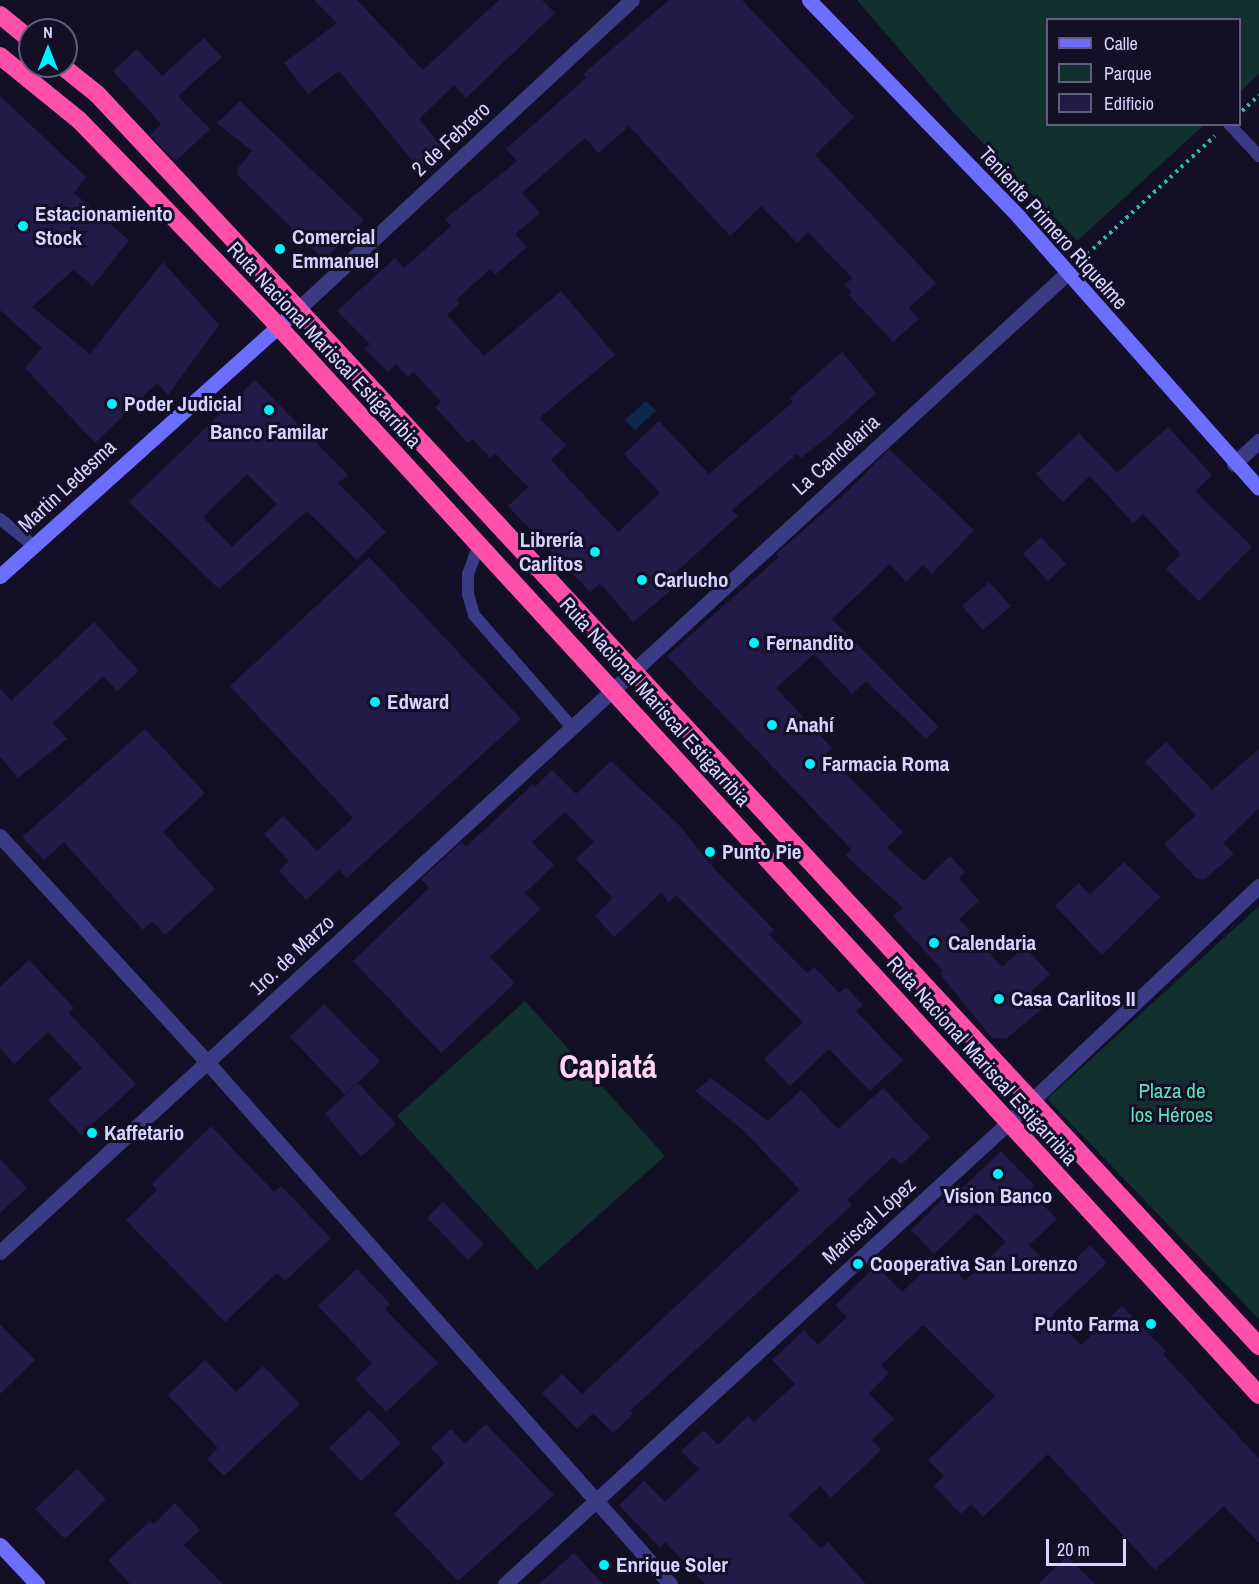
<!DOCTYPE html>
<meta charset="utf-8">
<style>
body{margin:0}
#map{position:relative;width:1259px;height:1584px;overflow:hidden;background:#120f26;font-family:"Archivo Narrow",sans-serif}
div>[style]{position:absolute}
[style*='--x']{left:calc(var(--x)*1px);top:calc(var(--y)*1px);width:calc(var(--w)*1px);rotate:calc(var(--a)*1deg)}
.green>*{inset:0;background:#12302e}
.water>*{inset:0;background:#0e284b}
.building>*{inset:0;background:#221b47}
.path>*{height:4px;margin-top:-2px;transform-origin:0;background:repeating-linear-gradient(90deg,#2fb8aa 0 3px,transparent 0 7.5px)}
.lane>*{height:12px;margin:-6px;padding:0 6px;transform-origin:6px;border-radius:6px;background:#3a3a85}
.street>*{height:15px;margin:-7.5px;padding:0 7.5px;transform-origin:7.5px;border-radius:7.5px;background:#3a3a85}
.secondary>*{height:15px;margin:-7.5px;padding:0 7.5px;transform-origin:7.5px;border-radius:7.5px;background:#6b6eff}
.highway>*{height:18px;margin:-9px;padding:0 9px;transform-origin:9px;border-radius:9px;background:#ff4fab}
.dots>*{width:16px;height:16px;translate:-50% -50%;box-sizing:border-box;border:3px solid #120f26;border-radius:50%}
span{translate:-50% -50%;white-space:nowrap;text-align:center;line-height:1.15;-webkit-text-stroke:6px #120f26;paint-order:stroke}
.street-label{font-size:21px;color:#d7d4ff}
.poi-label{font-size:21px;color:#d7d4ff;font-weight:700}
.left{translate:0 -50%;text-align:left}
.right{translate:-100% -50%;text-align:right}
.park-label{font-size:21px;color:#5fe0ba}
.town-label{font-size:33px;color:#ffd6f2;font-weight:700}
.legend{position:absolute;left:1046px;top:18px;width:195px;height:108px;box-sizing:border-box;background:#120f26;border:2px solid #615e7d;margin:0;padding:8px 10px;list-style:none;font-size:18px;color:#d7d4ff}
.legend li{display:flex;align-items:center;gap:12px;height:30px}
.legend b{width:30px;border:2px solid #615e7d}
.north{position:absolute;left:18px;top:18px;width:60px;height:60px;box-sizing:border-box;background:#120f26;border:2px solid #615e7d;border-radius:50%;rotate:0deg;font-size:16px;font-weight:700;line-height:24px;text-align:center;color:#d7d4ff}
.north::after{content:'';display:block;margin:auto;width:21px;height:27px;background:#00f1ff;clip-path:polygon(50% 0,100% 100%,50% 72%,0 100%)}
.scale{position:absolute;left:1046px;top:1539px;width:80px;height:27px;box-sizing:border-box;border:3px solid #d7d4ff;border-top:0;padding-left:8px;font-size:18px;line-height:21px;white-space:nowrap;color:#d7d4ff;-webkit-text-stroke:4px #120f26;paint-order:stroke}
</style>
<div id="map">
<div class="green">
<div style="clip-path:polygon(857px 0,1259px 0,1259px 74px,1240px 92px,1240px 20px,1048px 20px,1048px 124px,1204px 125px,1077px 241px,954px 113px)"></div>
<div style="clip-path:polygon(1259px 906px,1259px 1319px,1047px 1099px)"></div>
<div style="clip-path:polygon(525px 1001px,665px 1156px,537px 1270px,397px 1116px)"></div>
</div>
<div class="water">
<div style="clip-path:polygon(646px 401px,656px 411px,635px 430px,625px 420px)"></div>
</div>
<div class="building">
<div style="clip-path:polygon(314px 0,357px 0,423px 70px,499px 0,542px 0,555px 13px,466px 98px,454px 85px,419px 119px,443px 148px,419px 169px,339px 71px,308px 94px,284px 63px,337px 23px)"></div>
<div style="clip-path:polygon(669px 0,742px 0,854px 117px,815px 155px,936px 283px,909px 308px,919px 319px,893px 342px,849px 295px,852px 292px,845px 285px,852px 278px,808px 232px,797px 243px,761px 206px,730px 236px,629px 126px,598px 153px,585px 138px,522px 193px,540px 213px,515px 234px,527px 247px,495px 275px,490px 269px,456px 300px,460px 303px,447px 315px,484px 356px,561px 291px,615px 355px,539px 418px,566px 445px,551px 460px,618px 532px,660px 493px,624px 454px,659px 421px,709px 474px,793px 402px,790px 398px,842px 352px,876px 393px,830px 435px,801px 458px,797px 454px,732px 510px,738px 516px,675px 573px,682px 581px,633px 622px,603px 586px,599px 584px,590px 592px,508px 506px,528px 487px,495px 453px,490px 458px,473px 439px,468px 443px,435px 407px,441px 402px,414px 372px,408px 377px,396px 364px,388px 372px,365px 349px,370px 344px,337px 311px,395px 258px,404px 268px,451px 226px,445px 219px,517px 161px,506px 149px,586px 78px,583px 74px)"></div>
<div style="clip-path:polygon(204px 38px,222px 57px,178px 96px,210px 129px,176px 161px,150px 135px,161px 124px,113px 71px,137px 49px,162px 76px)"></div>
<div style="clip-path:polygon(0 96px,86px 177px,74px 193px,129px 240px,93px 286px,73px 270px,32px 307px,90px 354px,163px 262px,219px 325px,168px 395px,157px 383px,95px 443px,25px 368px,42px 348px,0 310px)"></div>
<div style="clip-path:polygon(240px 101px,364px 220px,324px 260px,238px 175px,237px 169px,252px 151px,217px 123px)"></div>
<div style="clip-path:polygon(evenodd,255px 380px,348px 475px,338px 483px,386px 532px,357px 560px,307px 511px,219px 589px,129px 502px,255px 380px,247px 474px,277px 504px,232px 547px,203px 517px,247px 474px)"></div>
<div style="clip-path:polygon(1168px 427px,1212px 475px,1195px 491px,1252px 547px,1199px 601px,1166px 569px,1181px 554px,1143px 514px,1133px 523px,1090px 476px,1063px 502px,1036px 474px,1079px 433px,1117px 473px)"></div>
<div style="clip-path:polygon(889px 449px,974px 530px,932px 574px,923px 565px,906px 582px,890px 564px,832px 619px,939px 727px,926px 739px,866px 681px,852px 694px,814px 654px,776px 688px,832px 748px,826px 753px,903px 832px,887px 848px,924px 881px,950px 856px,965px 872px,959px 878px,979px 901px,959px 919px,1002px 967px,1024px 947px,1050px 974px,1032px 991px,1043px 1008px,1006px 1039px,992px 1038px,940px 974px,943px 971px,893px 916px,903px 908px,845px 855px,851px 849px,667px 656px,779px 557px,776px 554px,846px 493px)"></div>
<div style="clip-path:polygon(1041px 537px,1066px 564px,1048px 581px,1023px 554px)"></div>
<div style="clip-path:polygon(369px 557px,521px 719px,347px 878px,339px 870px,306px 900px,279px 871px,289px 861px,264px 834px,283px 816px,317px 851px,353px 818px,230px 686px)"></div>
<div style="clip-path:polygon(989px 582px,1011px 606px,983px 630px,962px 606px)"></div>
<div style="clip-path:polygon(94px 622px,139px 671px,117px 691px,103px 676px,53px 723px,67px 739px,18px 778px,0 756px,0 688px,11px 701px)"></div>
<div style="clip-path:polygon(145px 729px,205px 793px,163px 832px,215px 889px,165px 935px,152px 921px,143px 930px,64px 842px,44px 860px,22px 837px)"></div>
<div style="clip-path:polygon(1166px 742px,1212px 790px,1259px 749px,1259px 808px,1223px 843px,1234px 854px,1205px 879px,1197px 879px,1164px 844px,1196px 815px,1145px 762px)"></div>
<div style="clip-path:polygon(611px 761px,679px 825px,712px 866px,774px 930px,769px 935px,807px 973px,814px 967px,839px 993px,846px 987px,863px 1005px,856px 1011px,903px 1060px,870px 1091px,829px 1049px,790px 1086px,764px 1059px,803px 1022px,676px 895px,669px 902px,661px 893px,614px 937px,595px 916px,613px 898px,576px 859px,594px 842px,565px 812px,532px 842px,554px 865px,525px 893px,541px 909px,490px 957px,515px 983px,441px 1053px,353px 961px,429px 888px,421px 879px,461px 842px,466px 847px,533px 784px,535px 787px,552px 770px,576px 794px)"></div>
<div style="clip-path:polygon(1124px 862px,1160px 897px,1102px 955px,1055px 906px,1079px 883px,1090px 895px)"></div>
<div style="clip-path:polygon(29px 960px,74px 1008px,69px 1013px,136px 1084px,81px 1135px,48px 1100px,82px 1068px,48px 1032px,14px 1064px,0 1048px,0 987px)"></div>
<div style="clip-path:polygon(324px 1004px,380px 1061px,345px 1095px,290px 1037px)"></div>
<div style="clip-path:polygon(711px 1078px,768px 1121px,801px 1090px,838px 1129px,883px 1088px,930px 1137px,901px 1165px,893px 1157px,847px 1200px,852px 1205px,630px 1411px,633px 1414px,613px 1433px,593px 1413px,577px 1429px,542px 1393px,562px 1374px,582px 1394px,800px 1190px,745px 1132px,695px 1091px)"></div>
<div style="clip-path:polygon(358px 1083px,396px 1124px,361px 1157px,325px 1114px)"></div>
<div style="clip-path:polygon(211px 1126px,274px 1192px,281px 1186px,331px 1238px,285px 1281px,277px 1273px,225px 1322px,126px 1220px,157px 1190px,152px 1184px)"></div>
<div style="clip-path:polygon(1001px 1151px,1035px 1186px,1029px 1191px,1057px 1219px,1029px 1245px,1058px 1275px,1090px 1245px,1107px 1263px,1052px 1315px,1081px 1345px,1122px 1306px,1166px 1351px,1163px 1354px,1259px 1459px,1259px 1543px,1224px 1506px,1155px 1570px,1048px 1454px,983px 1517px,971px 1504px,961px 1514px,934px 1486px,944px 1476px,928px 1460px,995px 1396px,923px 1325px,881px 1365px,889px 1373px,869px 1393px,894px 1419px,872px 1440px,881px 1450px,831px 1498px,820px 1486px,789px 1515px,821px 1549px,828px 1542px,866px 1584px,705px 1584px,665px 1542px,660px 1548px,619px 1505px,644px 1481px,665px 1502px,699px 1469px,681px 1451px,704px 1430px,718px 1445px,748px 1416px,754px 1422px,795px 1384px,772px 1360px,804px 1330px,818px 1345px,847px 1317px,835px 1305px,876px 1266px,902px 1292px,940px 1255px,965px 1281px,1006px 1242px,977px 1213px,934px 1254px,911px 1230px,946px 1196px,950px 1200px)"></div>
<div style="clip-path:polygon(0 1159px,27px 1188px,0 1213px)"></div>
<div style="clip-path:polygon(443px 1202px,484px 1244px,468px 1260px,427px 1218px)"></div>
<div style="clip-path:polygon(357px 1269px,390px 1304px,385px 1309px,438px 1363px,386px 1412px,355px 1379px,372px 1363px,318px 1306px)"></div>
<div style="clip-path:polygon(0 1324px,35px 1360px,0 1394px)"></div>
<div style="clip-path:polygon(205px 1360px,236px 1392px,263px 1366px,300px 1404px,224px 1476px,207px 1459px,218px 1448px,168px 1395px)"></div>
<div style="clip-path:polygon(369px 1410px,401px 1443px,361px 1481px,329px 1448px)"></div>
<div style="clip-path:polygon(486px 1424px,554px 1495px,458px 1581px,394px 1514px,445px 1463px,431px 1448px,451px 1429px,465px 1444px)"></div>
<div style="clip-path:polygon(77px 1469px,106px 1499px,65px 1539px,35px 1509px)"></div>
<div style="clip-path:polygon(175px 1503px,200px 1530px,184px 1545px,223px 1584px,130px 1584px,108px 1560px,150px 1521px,154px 1524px)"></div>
<div style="clip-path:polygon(574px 1553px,603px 1584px,539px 1584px)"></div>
<div style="clip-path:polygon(1067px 1556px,1095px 1584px,1038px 1584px)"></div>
</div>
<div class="path">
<div style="--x:1242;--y:111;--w:23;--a:-43"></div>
<div style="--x:1082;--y:259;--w:181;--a:-42.8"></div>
</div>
<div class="lane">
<div style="--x:1229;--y:124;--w:44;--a:46.8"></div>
<div style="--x:0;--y:519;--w:43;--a:38.5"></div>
<div style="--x:479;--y:544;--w:32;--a:110"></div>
<div style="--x:468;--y:574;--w:20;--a:90"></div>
<div style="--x:468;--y:594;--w:22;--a:74"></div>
<div style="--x:474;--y:615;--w:147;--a:48.9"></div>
</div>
<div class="street">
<div style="--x:298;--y:309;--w:455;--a:-42.8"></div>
<div style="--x:1234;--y:464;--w:34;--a:-43"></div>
<div style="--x:0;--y:836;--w:306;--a:47.5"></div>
<div style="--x:207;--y:1062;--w:698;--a:48.43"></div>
<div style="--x:0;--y:1252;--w:1447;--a:-42.53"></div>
<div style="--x:505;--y:1584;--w:682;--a:-42.51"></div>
<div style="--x:1008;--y:1123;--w:345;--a:-43.4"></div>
</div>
<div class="secondary">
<div style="--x:809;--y:0;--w:301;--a:45.9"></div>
<div style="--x:1018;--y:216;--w:363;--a:48.5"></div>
<div style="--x:0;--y:576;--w:400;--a:-41.9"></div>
<div style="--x:0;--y:1545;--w:54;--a:46.5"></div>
</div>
<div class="highway">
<div style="--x:0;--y:15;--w:38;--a:39"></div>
<div style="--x:0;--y:56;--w:102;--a:39"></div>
<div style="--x:79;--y:120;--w:270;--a:45.9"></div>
<div style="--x:267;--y:314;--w:1467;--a:47.46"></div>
<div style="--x:62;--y:66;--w:45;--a:38.7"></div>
<div style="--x:97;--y:94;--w:294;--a:46.9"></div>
<div style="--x:298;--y:309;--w:1414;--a:47.18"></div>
</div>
<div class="dots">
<div style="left:23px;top:226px;background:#00f1ff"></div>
<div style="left:280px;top:249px;background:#00f1ff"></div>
<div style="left:112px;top:404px;background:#00f1ff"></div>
<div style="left:269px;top:410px;background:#00f1ff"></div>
<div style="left:595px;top:552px;background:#00f1ff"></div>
<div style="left:642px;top:580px;background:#00f1ff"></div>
<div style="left:754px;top:643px;background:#00f1ff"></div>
<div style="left:375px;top:702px;background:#00f1ff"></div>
<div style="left:772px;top:725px;background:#00f1ff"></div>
<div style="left:810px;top:764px;background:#00f1ff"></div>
<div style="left:710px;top:852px;background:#00f1ff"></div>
<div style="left:934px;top:943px;background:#00f1ff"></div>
<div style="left:999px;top:999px;background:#00f1ff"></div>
<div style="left:92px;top:1133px;background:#00f1ff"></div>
<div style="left:998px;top:1174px;background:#00f1ff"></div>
<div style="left:858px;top:1264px;background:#00f1ff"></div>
<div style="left:1151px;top:1324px;background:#00f1ff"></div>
<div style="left:604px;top:1565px;background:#00f1ff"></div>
</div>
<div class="street-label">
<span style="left:451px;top:139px;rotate:-43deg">2 de Febrero</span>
<span style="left:1053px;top:228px;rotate:48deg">Teniente Primero Riquelme</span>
<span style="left:324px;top:345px;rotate:47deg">Ruta Nacional Mariscal Estigarribia</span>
<span style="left:836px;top:455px;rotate:-42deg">La Candelaria</span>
<span style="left:67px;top:486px;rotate:-43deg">Martin Ledesma</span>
<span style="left:655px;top:702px;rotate:48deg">Ruta Nacional Mariscal Estigarribia</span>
<span style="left:292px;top:955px;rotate:-43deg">1ro. de Marzo</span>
<span style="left:982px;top:1061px;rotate:48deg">Ruta Nacional Mariscal Estigarribia</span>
<span style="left:869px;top:1221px;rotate:-42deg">Mariscal López</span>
</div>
<div class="poi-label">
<span class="left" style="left:35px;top:226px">Estacionamiento<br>Stock</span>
<span class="left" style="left:292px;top:249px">Comercial<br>Emmanuel</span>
<span class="left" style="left:124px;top:404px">Poder Judicial</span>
<span style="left:269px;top:432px">Banco Familar</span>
<span class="right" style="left:583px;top:552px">Librería<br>Carlitos</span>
<span class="left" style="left:654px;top:580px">Carlucho</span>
<span class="left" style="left:766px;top:643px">Fernandito</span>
<span class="left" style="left:387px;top:702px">Edward</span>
<span class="left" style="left:786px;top:725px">Anahí</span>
<span class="left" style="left:822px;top:764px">Farmacia Roma</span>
<span class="left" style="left:722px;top:852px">Punto Pie</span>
<span class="left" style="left:948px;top:943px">Calendaria</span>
<span class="left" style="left:1011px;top:999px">Casa Carlitos II</span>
<span class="left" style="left:104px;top:1133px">Kaffetario</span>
<span style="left:998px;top:1196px">Vision Banco</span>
<span class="left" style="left:870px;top:1264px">Cooperativa San Lorenzo</span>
<span class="right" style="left:1139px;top:1324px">Punto Farma</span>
<span class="left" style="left:616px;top:1565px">Enrique Soler</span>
</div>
<div class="park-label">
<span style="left:1172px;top:1103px">Plaza de<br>los Héroes</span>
</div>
<div class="town-label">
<span style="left:608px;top:1067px">Capiatá</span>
</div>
<ul class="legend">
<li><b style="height:8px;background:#6b6eff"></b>Calle</li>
<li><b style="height:16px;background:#12302e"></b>Parque</li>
<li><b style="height:16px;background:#221b47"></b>Edificio</li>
</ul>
<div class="north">N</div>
<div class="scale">20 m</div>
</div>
